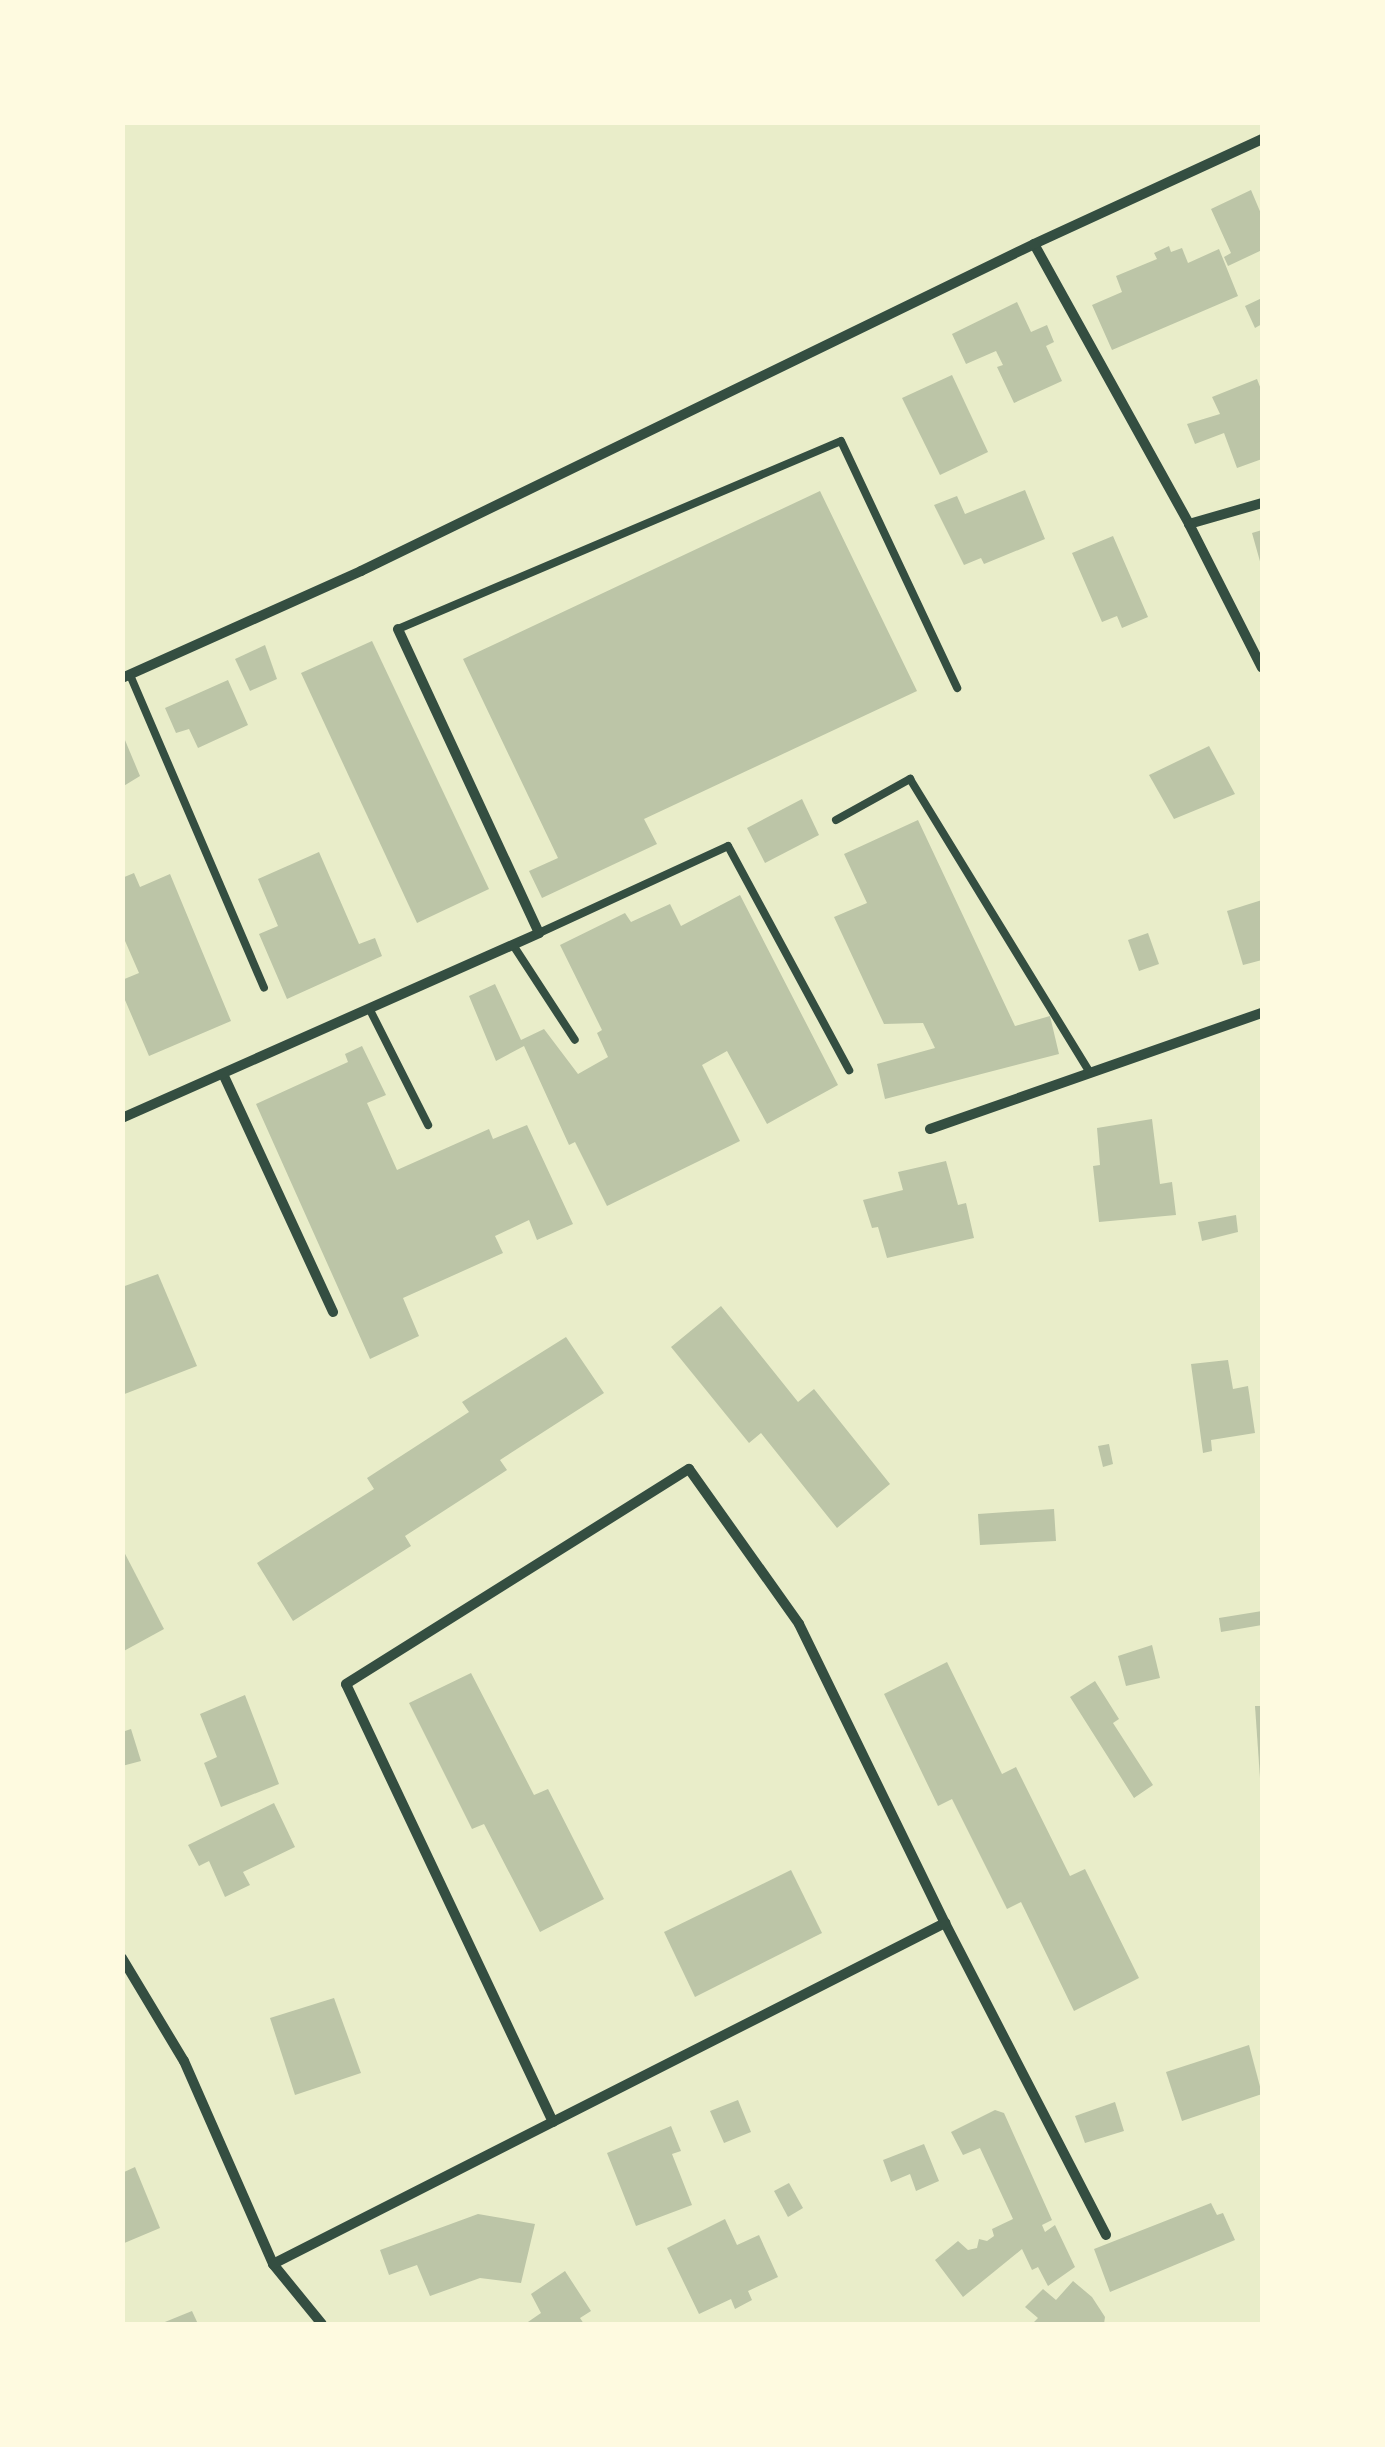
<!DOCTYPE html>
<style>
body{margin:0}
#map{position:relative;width:1385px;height:2447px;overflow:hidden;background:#e9edc9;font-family:Mulish,sans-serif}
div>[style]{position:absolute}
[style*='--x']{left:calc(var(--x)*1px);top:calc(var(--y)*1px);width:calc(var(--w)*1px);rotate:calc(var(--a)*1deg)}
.building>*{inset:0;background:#bcc5a7}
.service>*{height:8px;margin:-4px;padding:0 4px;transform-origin:4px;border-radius:4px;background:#344e41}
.minor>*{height:10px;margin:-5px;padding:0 5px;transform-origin:5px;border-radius:5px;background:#344e41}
span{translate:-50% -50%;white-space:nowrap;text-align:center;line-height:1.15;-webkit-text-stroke:9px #fefae0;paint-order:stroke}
.frame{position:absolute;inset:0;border:125px solid #fefae0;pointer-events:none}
</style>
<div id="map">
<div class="building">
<div style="clip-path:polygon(1251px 190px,1262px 216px,1262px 250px,1228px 266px,1224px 257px,1231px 253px,1211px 209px)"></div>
<div style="clip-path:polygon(1169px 246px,1171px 252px,1182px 248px,1188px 263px,1219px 249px,1238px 296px,1112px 350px,1092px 305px,1122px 292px,1116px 276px,1157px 259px,1154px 253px)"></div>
<div style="clip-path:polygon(1262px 298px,1262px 324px,1255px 328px,1245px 306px)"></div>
<div style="clip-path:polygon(1017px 302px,1031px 332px,1047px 325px,1054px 342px,1046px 346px,1062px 381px,1014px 403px,997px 367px,1003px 365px,996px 351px,966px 364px,952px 334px)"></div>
<div style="clip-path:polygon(952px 375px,988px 452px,940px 475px,902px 398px)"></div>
<div style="clip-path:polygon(1257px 379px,1262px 392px,1262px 459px,1237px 468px,1224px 433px,1195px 444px,1187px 424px,1220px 414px,1212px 397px)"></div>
<div style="clip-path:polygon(1025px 490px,1045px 539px,984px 564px,981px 558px,964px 565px,934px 505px,957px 496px,965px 514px)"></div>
<div style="clip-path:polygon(820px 491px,917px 691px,644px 819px,657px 844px,542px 898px,529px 871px,558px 858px,463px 659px)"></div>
<div style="clip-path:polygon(1262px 530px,1262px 565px,1261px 565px,1252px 533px)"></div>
<div style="clip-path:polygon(1113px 536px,1148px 617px,1122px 628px,1117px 616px,1102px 622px,1072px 553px)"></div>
<div style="clip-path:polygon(372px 641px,489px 889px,417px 923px,301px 673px)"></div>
<div style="clip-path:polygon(265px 645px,277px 679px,250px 691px,235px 659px)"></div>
<div style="clip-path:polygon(228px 680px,248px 725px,198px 748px,189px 729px,176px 733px,165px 708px)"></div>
<div style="clip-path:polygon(122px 733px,140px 776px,122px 787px)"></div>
<div style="clip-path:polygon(1209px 746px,1235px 794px,1174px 819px,1149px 775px)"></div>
<div style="clip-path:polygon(802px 799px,819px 835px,765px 863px,747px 828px)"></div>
<div style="clip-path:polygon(918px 820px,1015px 1026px,1050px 1016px,1059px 1054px,885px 1099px,877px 1064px,935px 1048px,923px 1023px,884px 1024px,834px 917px,867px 903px,844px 854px)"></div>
<div style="clip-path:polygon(319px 852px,359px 944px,375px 938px,382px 956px,287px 999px,259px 934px,278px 926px,258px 879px)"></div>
<div style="clip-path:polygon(134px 873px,140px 887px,170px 874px,231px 1021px,149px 1056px,122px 993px,122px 980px,139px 973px,122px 934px,122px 878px)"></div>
<div style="clip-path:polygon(740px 895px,838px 1085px,767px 1124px,727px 1051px,702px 1065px,740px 1141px,607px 1206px,575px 1142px,569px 1145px,524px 1046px,496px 1061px,469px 996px,495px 984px,521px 1040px,544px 1029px,578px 1074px,608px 1057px,597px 1033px,602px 1030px,560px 945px,625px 913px,631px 922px,670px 904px,681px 926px)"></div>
<div style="clip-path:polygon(1262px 900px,1262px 960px,1243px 965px,1227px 911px)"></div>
<div style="clip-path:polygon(1148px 933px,1159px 964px,1139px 971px,1128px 940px)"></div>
<div style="clip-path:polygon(362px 1046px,386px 1095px,367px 1103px,397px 1170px,489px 1129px,493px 1139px,527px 1125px,573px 1224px,537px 1240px,529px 1220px,495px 1236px,503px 1253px,403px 1298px,419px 1336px,370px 1359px,256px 1104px,348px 1062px,345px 1054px)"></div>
<div style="clip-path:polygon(1152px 1119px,1160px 1184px,1172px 1182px,1176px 1215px,1099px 1222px,1093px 1166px,1100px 1165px,1097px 1128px)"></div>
<div style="clip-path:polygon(946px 1161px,958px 1205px,966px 1203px,974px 1238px,887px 1258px,878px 1227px,872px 1228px,863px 1200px,903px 1190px,898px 1172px)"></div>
<div style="clip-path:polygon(1236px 1215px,1238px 1232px,1202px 1241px,1198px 1222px)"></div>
<div style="clip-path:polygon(158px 1274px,197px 1366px,122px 1395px,122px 1287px)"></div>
<div style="clip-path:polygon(721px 1306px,798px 1402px,814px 1389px,890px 1484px,837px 1528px,761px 1433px,749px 1443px,671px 1347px)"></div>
<div style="clip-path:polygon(566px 1337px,604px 1393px,500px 1460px,507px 1470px,405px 1536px,411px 1546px,293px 1621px,257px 1563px,374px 1489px,367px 1478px,469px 1412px,462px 1402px)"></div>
<div style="clip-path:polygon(1228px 1360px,1233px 1389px,1248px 1386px,1255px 1433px,1211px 1440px,1212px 1451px,1203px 1453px,1191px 1364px)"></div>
<div style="clip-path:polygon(1109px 1444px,1113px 1464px,1103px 1467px,1098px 1446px)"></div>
<div style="clip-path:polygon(1054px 1509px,1056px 1541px,980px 1545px,978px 1514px)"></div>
<div style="clip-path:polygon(122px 1548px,164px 1629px,122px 1652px)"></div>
<div style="clip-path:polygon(1262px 1611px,1262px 1625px,1221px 1632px,1219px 1618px)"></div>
<div style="clip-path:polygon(1152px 1645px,1160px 1678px,1126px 1686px,1118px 1656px)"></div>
<div style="clip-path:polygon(947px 1662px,1002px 1774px,1016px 1767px,1070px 1876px,1085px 1869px,1139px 1978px,1074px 2011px,1021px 1902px,1007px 1909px,952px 1799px,938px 1806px,884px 1694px)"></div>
<div style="clip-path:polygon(471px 1673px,534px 1795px,548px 1789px,604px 1899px,540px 1932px,484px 1824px,472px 1829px,409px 1703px)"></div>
<div style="clip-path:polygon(1095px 1681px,1119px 1719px,1113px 1723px,1153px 1785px,1134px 1798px,1070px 1697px)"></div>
<div style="clip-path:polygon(245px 1695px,279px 1784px,221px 1807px,204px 1763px,217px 1757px,200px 1714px)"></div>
<div style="clip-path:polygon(1255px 1706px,1262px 1706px,1262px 1778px,1260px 1778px)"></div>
<div style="clip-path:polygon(131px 1729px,141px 1761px,122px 1766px,122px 1732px)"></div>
<div style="clip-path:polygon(274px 1803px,295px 1847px,243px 1872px,250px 1885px,225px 1897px,209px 1861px,199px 1866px,188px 1845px)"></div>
<div style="clip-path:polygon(791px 1870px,822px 1933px,695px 1997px,664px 1932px)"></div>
<div style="clip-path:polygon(334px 1998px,361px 2073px,295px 2095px,270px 2018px)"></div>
<div style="clip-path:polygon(1249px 2045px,1262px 2094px,1182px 2121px,1166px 2072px)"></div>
<div style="clip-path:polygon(738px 2100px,751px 2132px,724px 2143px,710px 2111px)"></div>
<div style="clip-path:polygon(1115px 2102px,1124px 2131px,1085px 2143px,1075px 2116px)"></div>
<div style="clip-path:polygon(995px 2110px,1004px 2113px,1052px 2220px,1042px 2225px,1045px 2232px,1055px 2225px,1075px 2267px,1048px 2286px,1038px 2267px,1032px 2270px,1022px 2249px,963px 2297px,935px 2260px,958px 2241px,968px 2250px,977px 2248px,979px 2239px,987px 2241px,994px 2236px,992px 2229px,1013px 2219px,980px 2148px,963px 2155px,951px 2132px)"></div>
<div style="clip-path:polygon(671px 2126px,681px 2151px,672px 2154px,692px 2205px,636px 2226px,607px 2153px)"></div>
<div style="clip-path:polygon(924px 2144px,939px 2181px,916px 2191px,910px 2174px,891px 2182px,883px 2160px)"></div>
<div style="clip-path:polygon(135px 2167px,160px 2228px,122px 2244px,122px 2173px)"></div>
<div style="clip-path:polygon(789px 2183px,803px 2208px,788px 2217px,774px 2191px)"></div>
<div style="clip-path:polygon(1211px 2203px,1217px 2215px,1223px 2213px,1235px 2240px,1110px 2292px,1094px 2249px)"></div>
<div style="clip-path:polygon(478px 2214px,535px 2224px,521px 2283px,480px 2278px,430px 2296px,417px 2265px,389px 2275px,380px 2250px)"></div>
<div style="clip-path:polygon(725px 2219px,737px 2245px,759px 2235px,778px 2277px,748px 2291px,752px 2300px,735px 2309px,731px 2299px,699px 2314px,667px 2248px)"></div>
<div style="clip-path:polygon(565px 2271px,591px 2311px,580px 2318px,584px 2324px,525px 2324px,541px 2313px,531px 2294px)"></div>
<div style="clip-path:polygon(1073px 2281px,1092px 2297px,1105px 2317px,1104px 2324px,1032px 2324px,1038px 2318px,1025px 2307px,1043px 2289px,1056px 2300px)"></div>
<div style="clip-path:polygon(192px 2311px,198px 2324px,160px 2324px)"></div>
</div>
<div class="service">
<div style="--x:398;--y:629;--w:481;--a:-23"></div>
<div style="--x:841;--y:441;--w:273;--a:64.8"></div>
<div style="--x:130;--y:675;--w:340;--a:66.8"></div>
<div style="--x:836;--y:820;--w:85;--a:-29"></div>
<div style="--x:910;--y:779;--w:345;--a:58.5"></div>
<div style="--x:539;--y:933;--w:208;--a:-24.7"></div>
<div style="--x:728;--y:846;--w:255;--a:61.6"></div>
<div style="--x:513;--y:945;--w:113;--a:56.9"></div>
<div style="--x:370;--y:1010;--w:129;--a:63.2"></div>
</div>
<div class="minor">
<div style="--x:1034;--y:244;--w:320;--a:61"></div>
<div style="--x:1189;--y:524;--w:161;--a:63.1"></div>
<div style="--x:1189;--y:524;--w:76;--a:-16"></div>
<div style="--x:122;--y:678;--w:262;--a:-24.1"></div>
<div style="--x:361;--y:571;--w:748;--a:-25.91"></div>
<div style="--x:1034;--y:244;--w:251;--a:-24.7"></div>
<div style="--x:224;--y:1076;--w:260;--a:65.2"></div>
<div style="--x:122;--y:1118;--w:456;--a:-23.9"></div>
<div style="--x:539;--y:933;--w:335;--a:-114.9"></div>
<div style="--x:930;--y:1129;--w:352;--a:-19.3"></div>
<div style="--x:122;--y:1958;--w:120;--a:59"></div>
<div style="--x:184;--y:2061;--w:222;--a:66.3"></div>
<div style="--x:273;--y:2264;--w:77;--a:50.8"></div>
<div style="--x:553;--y:2122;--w:484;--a:-115.3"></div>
<div style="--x:346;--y:1684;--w:405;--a:-32.1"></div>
<div style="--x:689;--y:1469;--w:190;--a:54.6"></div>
<div style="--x:799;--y:1624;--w:333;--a:64"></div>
<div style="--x:945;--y:1923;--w:351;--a:62.7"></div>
<div style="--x:273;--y:2264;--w:754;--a:-26.91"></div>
</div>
<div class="frame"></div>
</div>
